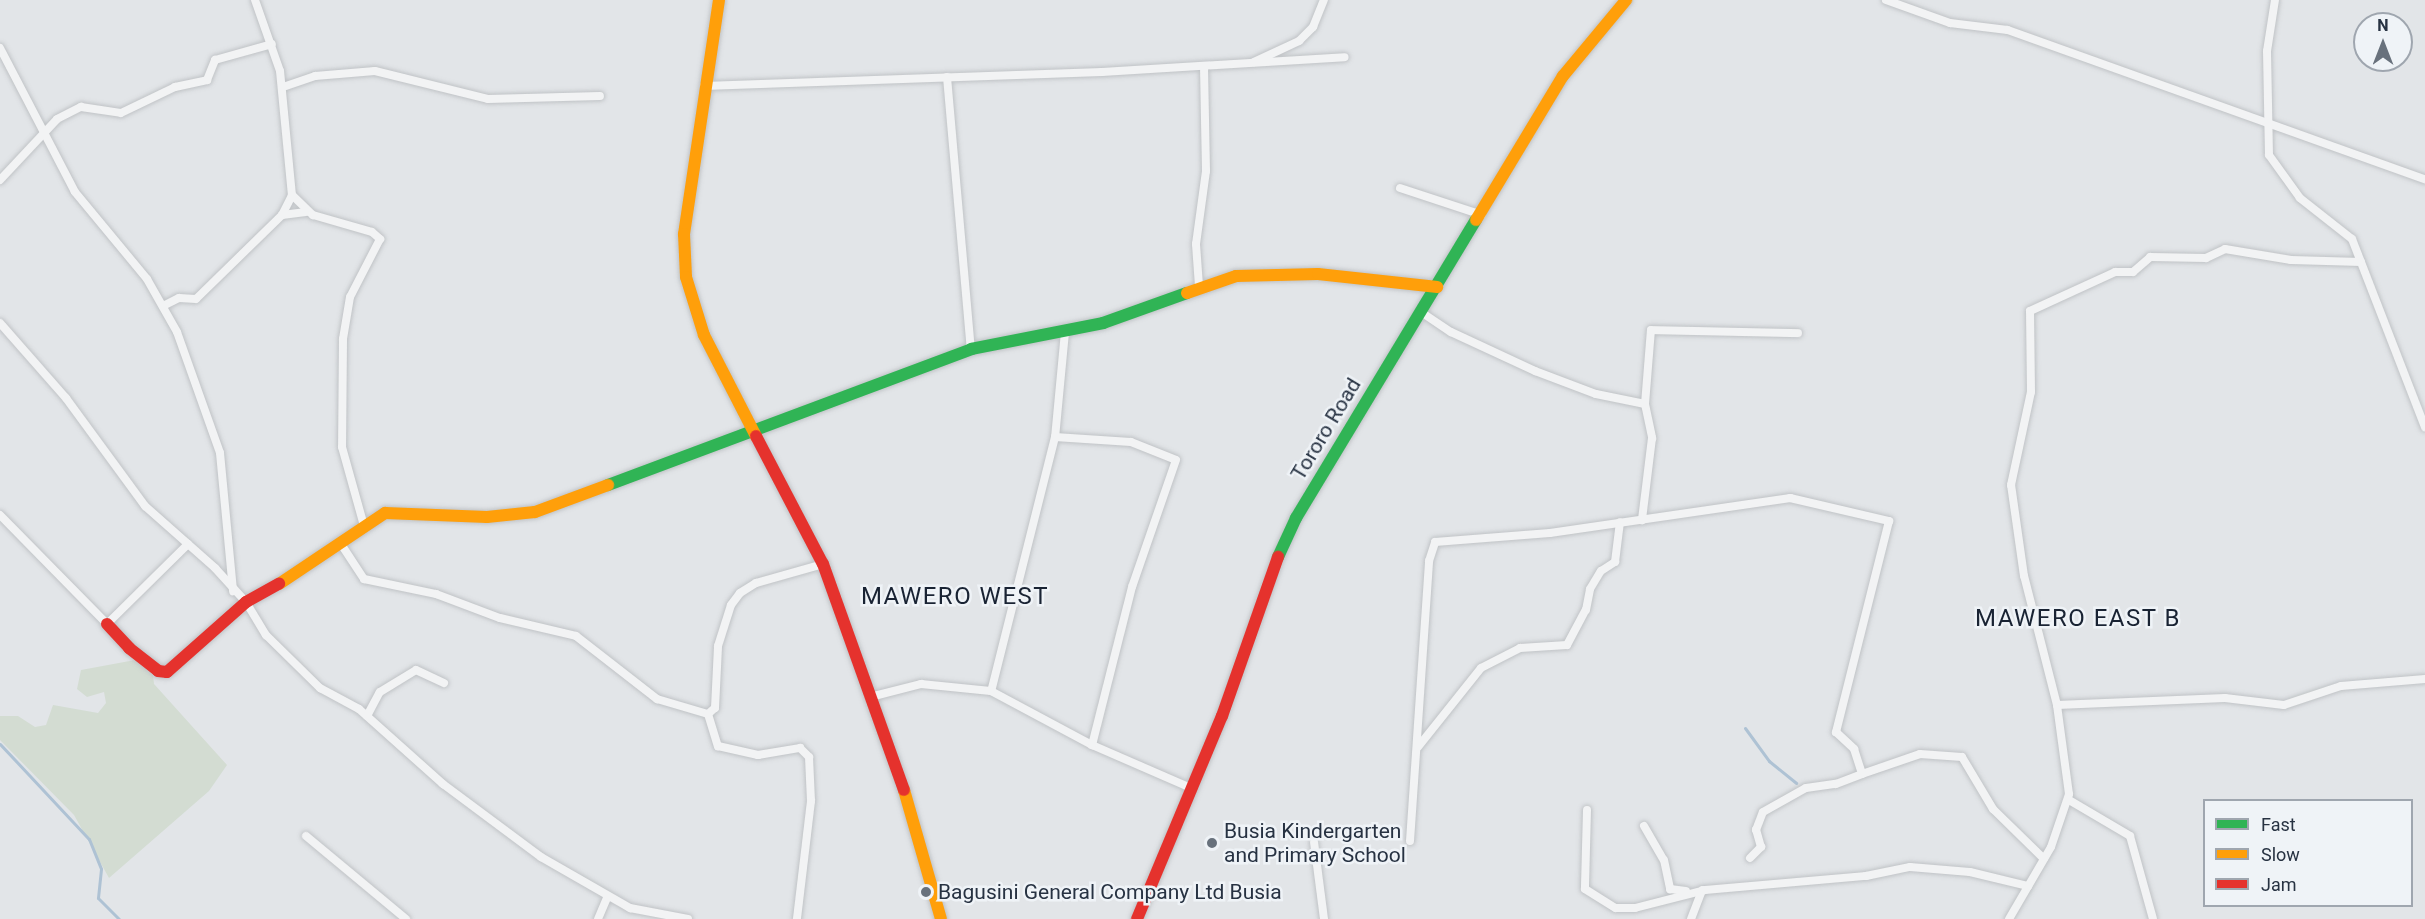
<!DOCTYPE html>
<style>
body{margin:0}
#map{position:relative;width:2425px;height:919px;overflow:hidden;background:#e2e5e8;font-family:Roboto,sans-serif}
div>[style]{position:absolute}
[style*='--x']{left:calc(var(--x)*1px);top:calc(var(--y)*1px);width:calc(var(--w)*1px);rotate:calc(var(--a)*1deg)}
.green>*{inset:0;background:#d3dcd2}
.stream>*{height:3px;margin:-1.5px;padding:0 1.5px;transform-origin:1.5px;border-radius:1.5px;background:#aec2d4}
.roads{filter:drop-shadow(0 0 2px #c0c3c6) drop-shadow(0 0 2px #c0c3c6)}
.street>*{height:8px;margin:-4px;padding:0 4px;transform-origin:4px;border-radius:4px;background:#f2f3f4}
.fast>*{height:12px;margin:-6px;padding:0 6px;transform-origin:6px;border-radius:6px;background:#30b455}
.slow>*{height:12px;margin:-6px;padding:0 6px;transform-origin:6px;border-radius:6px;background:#ff9f0a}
.jam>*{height:12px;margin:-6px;padding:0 6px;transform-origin:6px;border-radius:6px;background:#e5322d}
.dots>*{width:16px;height:16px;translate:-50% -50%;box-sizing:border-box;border:3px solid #eff3f7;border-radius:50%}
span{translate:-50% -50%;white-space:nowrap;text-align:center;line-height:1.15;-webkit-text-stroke:5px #eff3f7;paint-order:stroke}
.street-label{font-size:21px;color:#273242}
.poi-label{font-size:21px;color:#273242}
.left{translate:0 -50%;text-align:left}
.quarter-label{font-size:24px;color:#192333;letter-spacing:1.5px}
.legend{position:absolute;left:2203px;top:799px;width:210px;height:108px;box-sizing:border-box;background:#eff3f7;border:2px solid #9fa6af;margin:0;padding:8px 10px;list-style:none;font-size:18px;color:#273242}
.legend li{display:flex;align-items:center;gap:12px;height:30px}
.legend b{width:30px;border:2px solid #9fa6af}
.north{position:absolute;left:2353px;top:12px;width:60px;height:60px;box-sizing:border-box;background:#eff3f7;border:2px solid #9fa6af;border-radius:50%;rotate:0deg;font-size:16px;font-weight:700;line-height:24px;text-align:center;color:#273242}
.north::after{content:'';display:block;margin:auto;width:21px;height:27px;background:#68717c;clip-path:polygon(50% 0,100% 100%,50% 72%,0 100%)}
</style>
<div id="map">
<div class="green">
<div style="clip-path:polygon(135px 660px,153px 675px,154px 684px,227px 765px,209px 791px,109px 878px,74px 815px,0 740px,0 716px,18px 716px,35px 727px,46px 725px,53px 705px,98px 713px,106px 703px,104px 692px,87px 697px,77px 689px,81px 670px)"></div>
</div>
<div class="stream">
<div style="--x:1745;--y:728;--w:41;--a:54"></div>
<div style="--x:1769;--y:761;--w:35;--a:39"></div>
<div style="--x:0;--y:744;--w:130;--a:46.9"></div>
<div style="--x:89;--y:839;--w:32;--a:68"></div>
<div style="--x:101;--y:869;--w:29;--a:96"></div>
<div style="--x:98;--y:898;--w:30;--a:45"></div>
</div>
<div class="roads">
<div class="street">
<div style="--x:255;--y:0;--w:75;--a:70.6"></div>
<div style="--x:280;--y:71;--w:125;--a:84.5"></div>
<div style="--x:292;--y:195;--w:29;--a:44"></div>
<div style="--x:313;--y:215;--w:61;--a:16.1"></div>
<div style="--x:372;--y:232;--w:11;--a:41"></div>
<div style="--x:380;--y:239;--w:65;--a:117.3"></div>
<div style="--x:350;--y:297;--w:43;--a:99.5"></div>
<div style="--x:343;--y:339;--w:108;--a:90.5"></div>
<div style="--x:342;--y:447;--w:82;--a:74.4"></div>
<div style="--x:1886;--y:0;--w:68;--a:19.8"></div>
<div style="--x:1950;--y:23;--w:58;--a:6.9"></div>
<div style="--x:2008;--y:30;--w:443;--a:19.7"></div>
<div style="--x:2275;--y:0;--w:52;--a:98.9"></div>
<div style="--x:2267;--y:51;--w:104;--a:88.9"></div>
<div style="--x:2269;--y:155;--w:53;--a:54.2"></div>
<div style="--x:2300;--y:198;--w:66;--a:38.3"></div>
<div style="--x:2352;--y:239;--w:202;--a:68.8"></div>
<div style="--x:0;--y:48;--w:162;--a:62.5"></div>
<div style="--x:75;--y:192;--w:113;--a:50.4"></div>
<div style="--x:147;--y:279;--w:61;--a:60.5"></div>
<div style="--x:177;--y:332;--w:128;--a:70.4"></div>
<div style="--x:220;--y:453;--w:139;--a:84.6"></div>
<div style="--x:1254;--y:62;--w:50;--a:-25"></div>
<div style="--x:1299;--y:41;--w:20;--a:-45"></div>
<div style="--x:1313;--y:27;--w:29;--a:-68"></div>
<div style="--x:947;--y:77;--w:273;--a:85"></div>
<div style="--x:704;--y:86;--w:398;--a:-2"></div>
<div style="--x:1102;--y:72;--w:243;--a:-3.5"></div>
<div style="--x:283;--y:87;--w:34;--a:-19"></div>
<div style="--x:315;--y:76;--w:60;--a:-4.8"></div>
<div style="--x:375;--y:71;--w:116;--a:13.9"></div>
<div style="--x:488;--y:99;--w:112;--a:-1.5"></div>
<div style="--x:0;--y:180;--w:83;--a:-46.9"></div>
<div style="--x:57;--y:119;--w:27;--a:-27"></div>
<div style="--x:81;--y:107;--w:40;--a:8.5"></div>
<div style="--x:121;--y:113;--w:60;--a:-25.7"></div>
<div style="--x:175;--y:87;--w:33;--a:-12"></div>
<div style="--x:207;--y:80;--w:22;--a:-68"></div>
<div style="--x:215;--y:60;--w:59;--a:-15.7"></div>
<div style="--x:1400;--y:188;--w:86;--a:18.2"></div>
<div style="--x:282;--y:215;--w:24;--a:-7"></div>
<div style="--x:1199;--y:286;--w:42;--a:-94.1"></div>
<div style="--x:1196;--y:244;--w:74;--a:-82.2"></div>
<div style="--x:1206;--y:171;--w:104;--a:-91.1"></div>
<div style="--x:163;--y:306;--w:18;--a:-27"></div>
<div style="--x:179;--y:298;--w:17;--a:3"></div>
<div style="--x:196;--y:299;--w:120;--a:-44.3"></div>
<div style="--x:282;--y:215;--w:22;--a:-63"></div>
<div style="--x:1421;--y:312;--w:36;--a:34"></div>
<div style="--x:1451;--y:332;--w:93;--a:24.9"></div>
<div style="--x:1535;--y:371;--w:65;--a:20.7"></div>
<div style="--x:1596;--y:394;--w:50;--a:11.5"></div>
<div style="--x:1645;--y:404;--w:35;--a:78"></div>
<div style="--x:1652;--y:438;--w:83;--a:97"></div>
<div style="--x:0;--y:323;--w:100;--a:48.7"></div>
<div style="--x:66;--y:398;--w:134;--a:53.8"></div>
<div style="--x:145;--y:506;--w:94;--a:41.5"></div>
<div style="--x:215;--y:568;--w:46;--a:47.6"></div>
<div style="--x:246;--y:602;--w:39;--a:59"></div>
<div style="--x:266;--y:635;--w:76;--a:44.5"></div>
<div style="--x:320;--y:688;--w:44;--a:28.3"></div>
<div style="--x:359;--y:709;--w:113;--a:41.8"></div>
<div style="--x:443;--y:784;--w:122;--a:36.7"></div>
<div style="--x:541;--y:857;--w:103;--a:29.8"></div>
<div style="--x:630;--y:908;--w:59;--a:10.7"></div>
<div style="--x:1065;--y:332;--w:105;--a:95.4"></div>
<div style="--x:1055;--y:437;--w:262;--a:104.1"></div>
<div style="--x:991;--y:691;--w:115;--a:28.1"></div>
<div style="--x:1092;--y:745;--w:108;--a:23.5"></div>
<div style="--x:1645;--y:404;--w:74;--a:-85.4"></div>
<div style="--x:1651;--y:330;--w:147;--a:1.2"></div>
<div style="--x:1055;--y:437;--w:76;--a:3.8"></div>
<div style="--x:1131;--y:442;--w:48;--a:21.8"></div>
<div style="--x:1176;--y:460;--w:134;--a:109.1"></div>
<div style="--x:1132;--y:587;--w:163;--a:104.2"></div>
<div style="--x:0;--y:515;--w:153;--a:45.5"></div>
<div style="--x:107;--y:624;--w:114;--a:-44.6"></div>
<div style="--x:341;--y:544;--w:42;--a:56.7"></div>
<div style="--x:364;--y:579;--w:74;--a:11.8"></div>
<div style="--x:436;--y:594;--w:68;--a:20.6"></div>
<div style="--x:500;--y:618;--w:78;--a:13.3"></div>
<div style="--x:576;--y:636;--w:103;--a:37.9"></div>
<div style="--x:657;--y:699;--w:53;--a:16.4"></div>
<div style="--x:708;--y:714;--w:9;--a:-41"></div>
<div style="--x:715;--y:708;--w:62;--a:-87.2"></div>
<div style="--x:718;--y:646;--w:43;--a:-72.4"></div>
<div style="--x:731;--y:605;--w:15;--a:-53"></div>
<div style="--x:740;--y:593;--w:19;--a:-32"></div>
<div style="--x:756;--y:583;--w:70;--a:-15.8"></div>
<div style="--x:874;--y:696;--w:49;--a:-14.3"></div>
<div style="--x:921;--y:684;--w:70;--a:5.7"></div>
<div style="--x:2057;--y:705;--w:168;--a:-2.4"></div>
<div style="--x:2225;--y:698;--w:59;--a:6.8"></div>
<div style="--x:2284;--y:705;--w:60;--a:-18.4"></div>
<div style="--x:2341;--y:686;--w:84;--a:-4.8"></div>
<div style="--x:708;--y:714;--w:34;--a:73"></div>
<div style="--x:718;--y:746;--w:41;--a:12.7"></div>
<div style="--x:758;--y:755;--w:43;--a:-9.5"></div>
<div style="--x:800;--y:748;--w:13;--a:45"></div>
<div style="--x:809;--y:757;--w:44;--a:87.4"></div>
<div style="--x:811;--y:801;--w:119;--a:96.8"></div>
<div style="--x:367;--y:716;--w:27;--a:-62"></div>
<div style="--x:380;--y:692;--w:42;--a:-31.4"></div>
<div style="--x:416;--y:670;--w:31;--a:25"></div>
<div style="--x:1418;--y:747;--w:101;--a:-51.4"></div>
<div style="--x:1481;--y:668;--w:44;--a:-27.1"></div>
<div style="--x:1520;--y:648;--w:47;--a:-3.7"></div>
<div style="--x:1567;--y:645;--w:40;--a:-62"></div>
<div style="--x:1586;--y:610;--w:21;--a:-79"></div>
<div style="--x:1590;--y:589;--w:21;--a:-59"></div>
<div style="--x:1601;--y:571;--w:17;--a:-33"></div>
<div style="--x:1615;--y:562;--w:40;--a:-82.9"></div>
<div style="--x:2069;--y:800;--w:71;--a:30.5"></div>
<div style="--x:2130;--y:836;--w:86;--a:74.5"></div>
<div style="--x:1587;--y:810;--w:79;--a:91.5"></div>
<div style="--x:1585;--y:889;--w:36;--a:32"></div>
<div style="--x:1616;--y:908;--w:19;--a:0"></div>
<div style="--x:1635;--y:908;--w:72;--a:-14.4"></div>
<div style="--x:1705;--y:890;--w:162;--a:-5"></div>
<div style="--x:1866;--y:876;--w:45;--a:-11.6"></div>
<div style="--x:1910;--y:867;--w:60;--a:4.8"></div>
<div style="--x:1970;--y:872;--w:60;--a:13.6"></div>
<div style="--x:1644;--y:826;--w:39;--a:60"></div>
<div style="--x:1664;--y:860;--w:30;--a:78"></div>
<div style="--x:1670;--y:889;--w:16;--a:7"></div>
<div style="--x:306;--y:836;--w:130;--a:39.7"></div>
<div style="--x:1410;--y:841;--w:281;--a:-86.1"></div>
<div style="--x:1429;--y:561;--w:20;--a:-72"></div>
<div style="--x:1435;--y:542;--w:115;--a:-4.5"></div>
<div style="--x:1550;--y:533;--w:243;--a:-8.3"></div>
<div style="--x:1790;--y:498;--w:102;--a:13.1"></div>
<div style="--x:1889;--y:521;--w:218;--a:104.1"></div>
<div style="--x:1836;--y:732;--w:25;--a:43"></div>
<div style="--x:1854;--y:749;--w:26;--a:72"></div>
<div style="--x:1862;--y:774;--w:61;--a:-19"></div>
<div style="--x:1920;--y:754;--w:42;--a:4.1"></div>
<div style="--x:1962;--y:757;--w:61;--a:59.2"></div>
<div style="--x:1993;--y:809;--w:71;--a:44.4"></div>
<div style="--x:1314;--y:842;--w:78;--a:82.6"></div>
<div style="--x:1750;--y:858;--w:16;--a:-45"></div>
<div style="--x:1761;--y:847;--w:18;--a:-106"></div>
<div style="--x:1756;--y:830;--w:19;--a:-69"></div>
<div style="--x:1763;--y:812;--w:49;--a:-29.2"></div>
<div style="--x:1806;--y:788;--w:30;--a:-8"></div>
<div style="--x:1836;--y:784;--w:28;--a:-21"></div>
<div style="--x:598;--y:919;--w:23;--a:-67"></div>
<div style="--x:1691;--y:919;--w:31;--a:-69"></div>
<div style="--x:2009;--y:919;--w:83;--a:-59.7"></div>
<div style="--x:2051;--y:847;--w:56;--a:-71.2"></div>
<div style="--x:2069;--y:794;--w:90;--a:-97.7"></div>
<div style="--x:2057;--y:705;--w:133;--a:-104.3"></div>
<div style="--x:2024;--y:576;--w:92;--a:-98.1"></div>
<div style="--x:2011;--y:485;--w:95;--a:-77.9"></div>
<div style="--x:2031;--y:392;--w:81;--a:-90.7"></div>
<div style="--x:2030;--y:311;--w:94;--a:-24.6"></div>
<div style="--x:2115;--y:272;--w:18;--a:0"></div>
<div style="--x:2133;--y:272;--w:23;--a:-41"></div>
<div style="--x:2150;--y:257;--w:56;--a:1"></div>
<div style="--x:2206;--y:258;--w:21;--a:-25"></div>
<div style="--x:2225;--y:249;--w:67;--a:9.5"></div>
<div style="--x:2291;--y:260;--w:70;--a:1.6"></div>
</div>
<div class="fast">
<div style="--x:608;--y:485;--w:388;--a:-20.5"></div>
<div style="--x:971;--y:349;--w:135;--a:-11.1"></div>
<div style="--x:1103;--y:323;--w:89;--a:-19.7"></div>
<div style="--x:1278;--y:557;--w:43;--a:-65.2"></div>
<div style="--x:1296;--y:518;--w:348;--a:-58.9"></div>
</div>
<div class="slow">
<div style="--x:719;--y:0;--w:237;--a:98.5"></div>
<div style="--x:684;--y:234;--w:43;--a:87.3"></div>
<div style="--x:686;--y:277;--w:61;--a:72.8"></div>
<div style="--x:704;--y:335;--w:114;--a:62.8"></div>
<div style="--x:1476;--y:220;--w:168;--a:-58.9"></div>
<div style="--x:1563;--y:76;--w:99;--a:-50.3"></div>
<div style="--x:1187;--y:293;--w:52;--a:-19.1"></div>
<div style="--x:1236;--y:276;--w:82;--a:-1.4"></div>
<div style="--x:1318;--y:274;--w:120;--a:6.2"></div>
<div style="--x:279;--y:584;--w:128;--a:-33.8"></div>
<div style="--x:385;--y:513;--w:102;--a:2.2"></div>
<div style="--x:487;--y:517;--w:48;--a:-5.9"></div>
<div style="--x:535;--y:512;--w:78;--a:-20.3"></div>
<div style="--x:904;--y:790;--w:134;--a:74"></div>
</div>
<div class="jam">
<div style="--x:756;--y:436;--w:144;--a:62.4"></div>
<div style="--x:823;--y:564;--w:240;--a:70.3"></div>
<div style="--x:107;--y:624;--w:33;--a:47"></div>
<div style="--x:129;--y:648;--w:37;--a:38"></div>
<div style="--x:158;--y:671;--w:9;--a:6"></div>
<div style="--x:167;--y:672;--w:106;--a:-41.5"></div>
<div style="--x:246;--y:602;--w:38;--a:-29"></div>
<div style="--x:1137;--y:919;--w:220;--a:-67.3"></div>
<div style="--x:1222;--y:716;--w:169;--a:-70.6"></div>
</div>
</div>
<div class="dots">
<div style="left:1212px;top:843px;background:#68717c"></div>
<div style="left:926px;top:892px;background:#68717c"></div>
</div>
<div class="street-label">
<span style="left:1326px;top:429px;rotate:-59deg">Tororo Road</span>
</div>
<div class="poi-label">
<span class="left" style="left:1224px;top:843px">Busia Kindergarten<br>and Primary School</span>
<span class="left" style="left:938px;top:892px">Bagusini General Company Ltd Busia</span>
</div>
<div class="quarter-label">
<span style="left:955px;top:597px">MAWERO WEST</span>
<span style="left:2078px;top:619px">MAWERO EAST B</span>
</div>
<ul class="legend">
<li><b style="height:8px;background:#30b455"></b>Fast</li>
<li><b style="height:8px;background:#ff9f0a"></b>Slow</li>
<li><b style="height:8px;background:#e5322d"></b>Jam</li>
</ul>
<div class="north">N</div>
</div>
